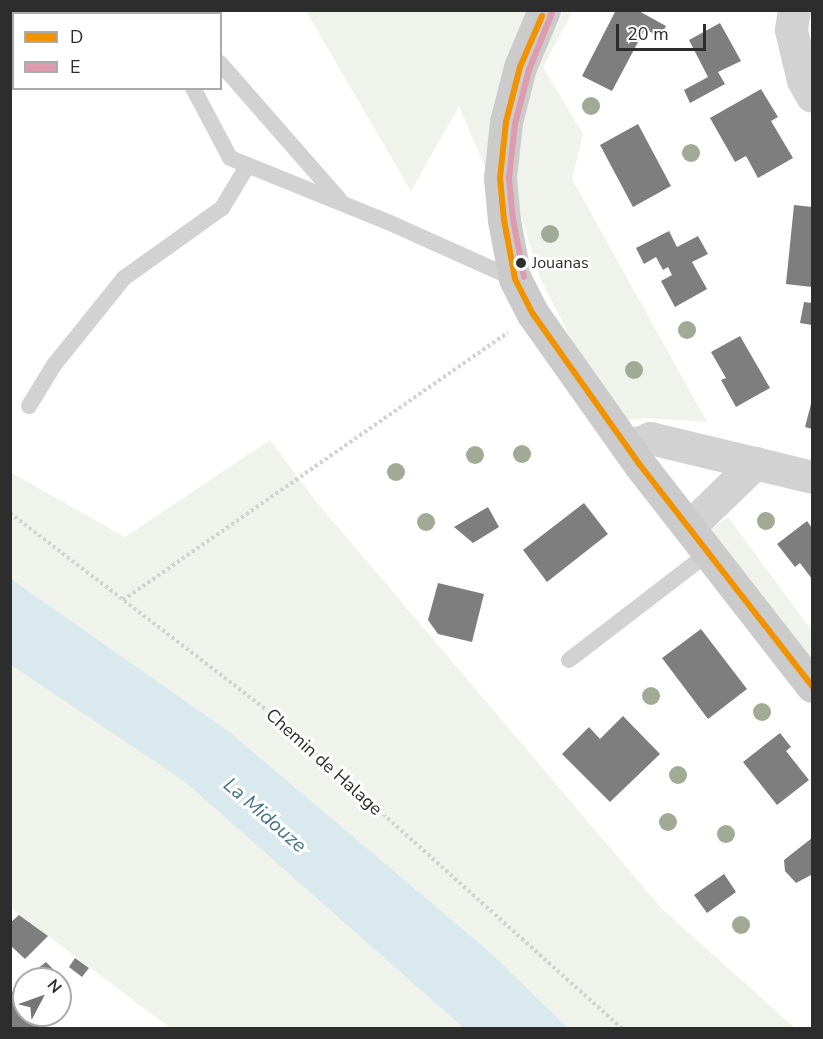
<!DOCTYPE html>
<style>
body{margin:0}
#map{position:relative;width:823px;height:1039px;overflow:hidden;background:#fff;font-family:"Nunito Sans",sans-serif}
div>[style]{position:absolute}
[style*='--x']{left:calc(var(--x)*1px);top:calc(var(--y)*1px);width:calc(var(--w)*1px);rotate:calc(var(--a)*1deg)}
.green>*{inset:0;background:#f0f3ec}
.water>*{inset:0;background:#dae9ee}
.building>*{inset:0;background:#7e7e7e}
.path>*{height:4px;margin-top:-2px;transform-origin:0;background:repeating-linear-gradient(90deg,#d2d2d2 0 3px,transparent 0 6px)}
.lane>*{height:16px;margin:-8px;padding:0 8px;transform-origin:8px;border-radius:8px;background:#d2d2d2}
.street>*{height:33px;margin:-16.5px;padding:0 16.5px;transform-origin:16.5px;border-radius:16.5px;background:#d2d2d2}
.secondary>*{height:33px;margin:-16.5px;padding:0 16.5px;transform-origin:16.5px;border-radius:16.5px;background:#cbcbcb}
.bus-1>*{height:6px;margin:-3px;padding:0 3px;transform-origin:3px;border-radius:3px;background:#f19200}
.bus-2>*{height:6px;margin:-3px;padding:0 3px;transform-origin:3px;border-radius:3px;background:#dd9bb0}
.trees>*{width:18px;height:18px;margin:-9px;border-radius:50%;background:#a1aa95}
.dots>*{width:16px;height:16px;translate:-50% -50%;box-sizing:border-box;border:3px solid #fff;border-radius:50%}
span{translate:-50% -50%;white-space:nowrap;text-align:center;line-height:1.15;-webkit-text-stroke:6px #fff;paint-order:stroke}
.bus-label{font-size:16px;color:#2d2d2d}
.left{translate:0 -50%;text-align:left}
.street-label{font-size:18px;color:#2d2d2d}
.water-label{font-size:20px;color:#447387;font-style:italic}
.frame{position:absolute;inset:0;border:12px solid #2d2d2d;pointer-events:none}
.legend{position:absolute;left:12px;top:12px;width:210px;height:78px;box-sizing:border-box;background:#fff;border:2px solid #ababab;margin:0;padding:8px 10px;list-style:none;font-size:18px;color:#2d2d2d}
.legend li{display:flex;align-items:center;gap:12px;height:30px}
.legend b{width:30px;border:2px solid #ababab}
.north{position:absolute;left:12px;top:967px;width:60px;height:60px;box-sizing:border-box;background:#fff;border:2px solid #ababab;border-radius:50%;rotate:49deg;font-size:16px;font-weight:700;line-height:24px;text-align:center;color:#2d2d2d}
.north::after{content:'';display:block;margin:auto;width:21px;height:27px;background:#767676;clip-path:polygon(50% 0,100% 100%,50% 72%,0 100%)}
.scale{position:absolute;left:616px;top:24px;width:90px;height:27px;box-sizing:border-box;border:3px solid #2d2d2d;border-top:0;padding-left:8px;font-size:18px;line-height:21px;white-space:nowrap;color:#2d2d2d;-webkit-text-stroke:4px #fff;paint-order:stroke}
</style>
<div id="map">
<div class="green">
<div style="clip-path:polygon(306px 11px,537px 11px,490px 179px,459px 106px,411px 191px)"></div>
<div style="clip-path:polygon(563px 11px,573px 11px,543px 67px,583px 134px,572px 179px,707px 422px,647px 418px,625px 420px,577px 351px,540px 278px,516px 199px,520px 136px,526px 102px,538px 63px)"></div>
<div style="clip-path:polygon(270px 440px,314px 499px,662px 909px,795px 1028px,170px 1028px,11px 908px,10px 472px,125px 537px)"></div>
<div style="clip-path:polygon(728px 517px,812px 631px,812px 664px,711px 529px)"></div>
</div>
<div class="water">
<div style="clip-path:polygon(11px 579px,228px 731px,486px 949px,568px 1028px,464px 1028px,184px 781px,11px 665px)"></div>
</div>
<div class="building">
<div style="clip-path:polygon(616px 10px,637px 10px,666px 26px,660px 37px,645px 29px,612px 91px,582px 76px)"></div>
<div style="clip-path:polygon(720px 23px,741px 61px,718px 72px,725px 84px,690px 103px,684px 90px,708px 77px,689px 40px)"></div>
<div style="clip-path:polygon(761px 89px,778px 117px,771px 121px,793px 158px,758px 178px,746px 156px,735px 162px,710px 118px)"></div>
<div style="clip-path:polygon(638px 124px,671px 186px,633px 207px,600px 145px)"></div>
<div style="clip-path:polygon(794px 205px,812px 207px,812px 287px,786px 284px)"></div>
<div style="clip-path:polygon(669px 231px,677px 247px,698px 236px,708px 254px,692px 262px,707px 289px,675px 307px,661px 281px,672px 275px,668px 267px,663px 270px,656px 257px,644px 264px,636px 248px)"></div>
<div style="clip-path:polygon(804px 302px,812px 303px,812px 325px,800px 323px)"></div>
<div style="clip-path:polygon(740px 336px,770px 388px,736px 407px,721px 380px,726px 378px,711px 352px)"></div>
<div style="clip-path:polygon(812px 400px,812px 429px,805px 427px)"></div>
<div style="clip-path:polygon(584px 503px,608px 534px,547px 582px,523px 550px)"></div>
<div style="clip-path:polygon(488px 507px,499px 527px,473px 543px,454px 527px)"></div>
<div style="clip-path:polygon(807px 521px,812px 528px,812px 579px,800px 563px,795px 567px,777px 544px)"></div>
<div style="clip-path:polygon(438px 583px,484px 594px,472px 642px,438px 634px,428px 620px)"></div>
<div style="clip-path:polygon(701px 629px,747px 689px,708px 719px,662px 658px)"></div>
<div style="clip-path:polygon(623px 716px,660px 754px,610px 802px,562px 754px,589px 727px,600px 739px)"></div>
<div style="clip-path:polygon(780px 733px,791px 747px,786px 751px,809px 780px,777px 805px,743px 762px)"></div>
<div style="clip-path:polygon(812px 838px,812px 877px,811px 875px,796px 883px,785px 871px,784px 860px)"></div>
<div style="clip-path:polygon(724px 874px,736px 892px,707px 913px,694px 895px)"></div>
<div style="clip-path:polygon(19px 915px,48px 936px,25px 959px,10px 945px,10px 923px)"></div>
<div style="clip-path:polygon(75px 958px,89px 968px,82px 977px,69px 967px)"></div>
<div style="clip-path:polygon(46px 962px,61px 977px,59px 979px,24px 979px)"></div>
<div style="clip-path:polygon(60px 981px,71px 992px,60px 1004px)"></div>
<div style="clip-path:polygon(24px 985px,24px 1015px,49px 1015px,42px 1022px,42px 1028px,10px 1028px,10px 994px,13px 991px,15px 994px)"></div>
</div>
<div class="path">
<div style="--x:10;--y:513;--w:324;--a:37.5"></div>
<div style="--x:267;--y:710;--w:477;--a:41.9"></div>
<div style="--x:123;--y:600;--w:469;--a:-34.8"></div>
</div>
<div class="lane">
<div style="--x:152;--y:10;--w:4;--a:63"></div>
<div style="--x:176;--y:10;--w:4;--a:63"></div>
<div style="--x:220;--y:63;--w:182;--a:48.8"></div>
<div style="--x:193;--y:88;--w:79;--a:62.1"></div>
<div style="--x:230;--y:158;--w:170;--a:22.1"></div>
<div style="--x:388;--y:222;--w:139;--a:24.2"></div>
<div style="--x:29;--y:406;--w:48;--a:-58.6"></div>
<div style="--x:54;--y:365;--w:112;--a:-51.2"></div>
<div style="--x:124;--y:278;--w:120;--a:-35.5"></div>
<div style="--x:222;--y:208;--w:50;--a:-58.8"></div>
<div style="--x:569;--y:660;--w:178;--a:-37.5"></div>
</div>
<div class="street">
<div style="--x:794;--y:10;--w:20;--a:99"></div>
<div style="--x:791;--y:30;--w:51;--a:76.5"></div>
<div style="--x:803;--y:80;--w:18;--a:61"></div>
<div style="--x:627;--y:447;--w:25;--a:-21"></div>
<div style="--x:650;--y:438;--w:167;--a:13.5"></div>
<div style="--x:690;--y:526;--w:91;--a:-44.1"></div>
</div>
<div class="secondary">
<div style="--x:544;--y:10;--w:62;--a:112.8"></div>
<div style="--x:520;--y:67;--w:57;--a:104.3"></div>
<div style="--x:506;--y:122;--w:56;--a:96.1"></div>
<div style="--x:500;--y:178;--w:42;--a:84.6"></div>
<div style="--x:504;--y:220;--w:60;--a:79.4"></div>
<div style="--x:515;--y:279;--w:39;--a:63"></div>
<div style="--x:533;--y:314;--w:185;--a:54.7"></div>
<div style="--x:640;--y:465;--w:280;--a:52.1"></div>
</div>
<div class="bus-1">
<div style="--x:542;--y:16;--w:56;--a:113.3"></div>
<div style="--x:520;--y:67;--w:57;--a:104.3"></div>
<div style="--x:506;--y:122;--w:56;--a:96.1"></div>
<div style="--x:500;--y:178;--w:42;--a:84.6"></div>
<div style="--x:504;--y:220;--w:60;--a:79.4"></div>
<div style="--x:515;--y:279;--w:39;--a:63"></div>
<div style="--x:533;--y:314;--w:185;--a:54.7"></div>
<div style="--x:640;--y:465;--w:280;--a:52.1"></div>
</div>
<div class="bus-2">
<div style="--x:524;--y:277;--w:59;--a:-100.7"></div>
<div style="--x:513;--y:219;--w:41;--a:-95.6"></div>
<div style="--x:509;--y:178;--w:54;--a:-83.7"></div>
<div style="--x:515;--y:124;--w:56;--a:-75.5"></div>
<div style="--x:529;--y:70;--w:61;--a:-68"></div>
</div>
<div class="trees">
<div style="left:591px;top:106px"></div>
<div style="left:691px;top:153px"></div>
<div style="left:550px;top:234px"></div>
<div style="left:687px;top:330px"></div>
<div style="left:634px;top:370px"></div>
<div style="left:522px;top:454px"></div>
<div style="left:475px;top:455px"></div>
<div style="left:396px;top:472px"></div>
<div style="left:766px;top:521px"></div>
<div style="left:426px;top:522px"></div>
<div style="left:651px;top:696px"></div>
<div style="left:762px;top:712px"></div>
<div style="left:678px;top:775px"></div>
<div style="left:668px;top:822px"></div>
<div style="left:726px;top:834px"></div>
<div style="left:741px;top:925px"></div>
</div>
<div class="dots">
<div style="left:521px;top:263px;background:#2d2d2d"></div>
</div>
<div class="bus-label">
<span class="left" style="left:532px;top:263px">Jouanas</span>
</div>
<div class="street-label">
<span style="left:324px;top:762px;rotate:42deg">Chemin de Halage</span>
</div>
<div class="water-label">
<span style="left:265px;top:815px;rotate:41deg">La Midouze</span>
</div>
<div class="frame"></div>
<ul class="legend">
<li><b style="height:8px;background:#f19200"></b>D</li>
<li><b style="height:8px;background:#dd9bb0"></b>E</li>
</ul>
<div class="north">N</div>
<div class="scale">20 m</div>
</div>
